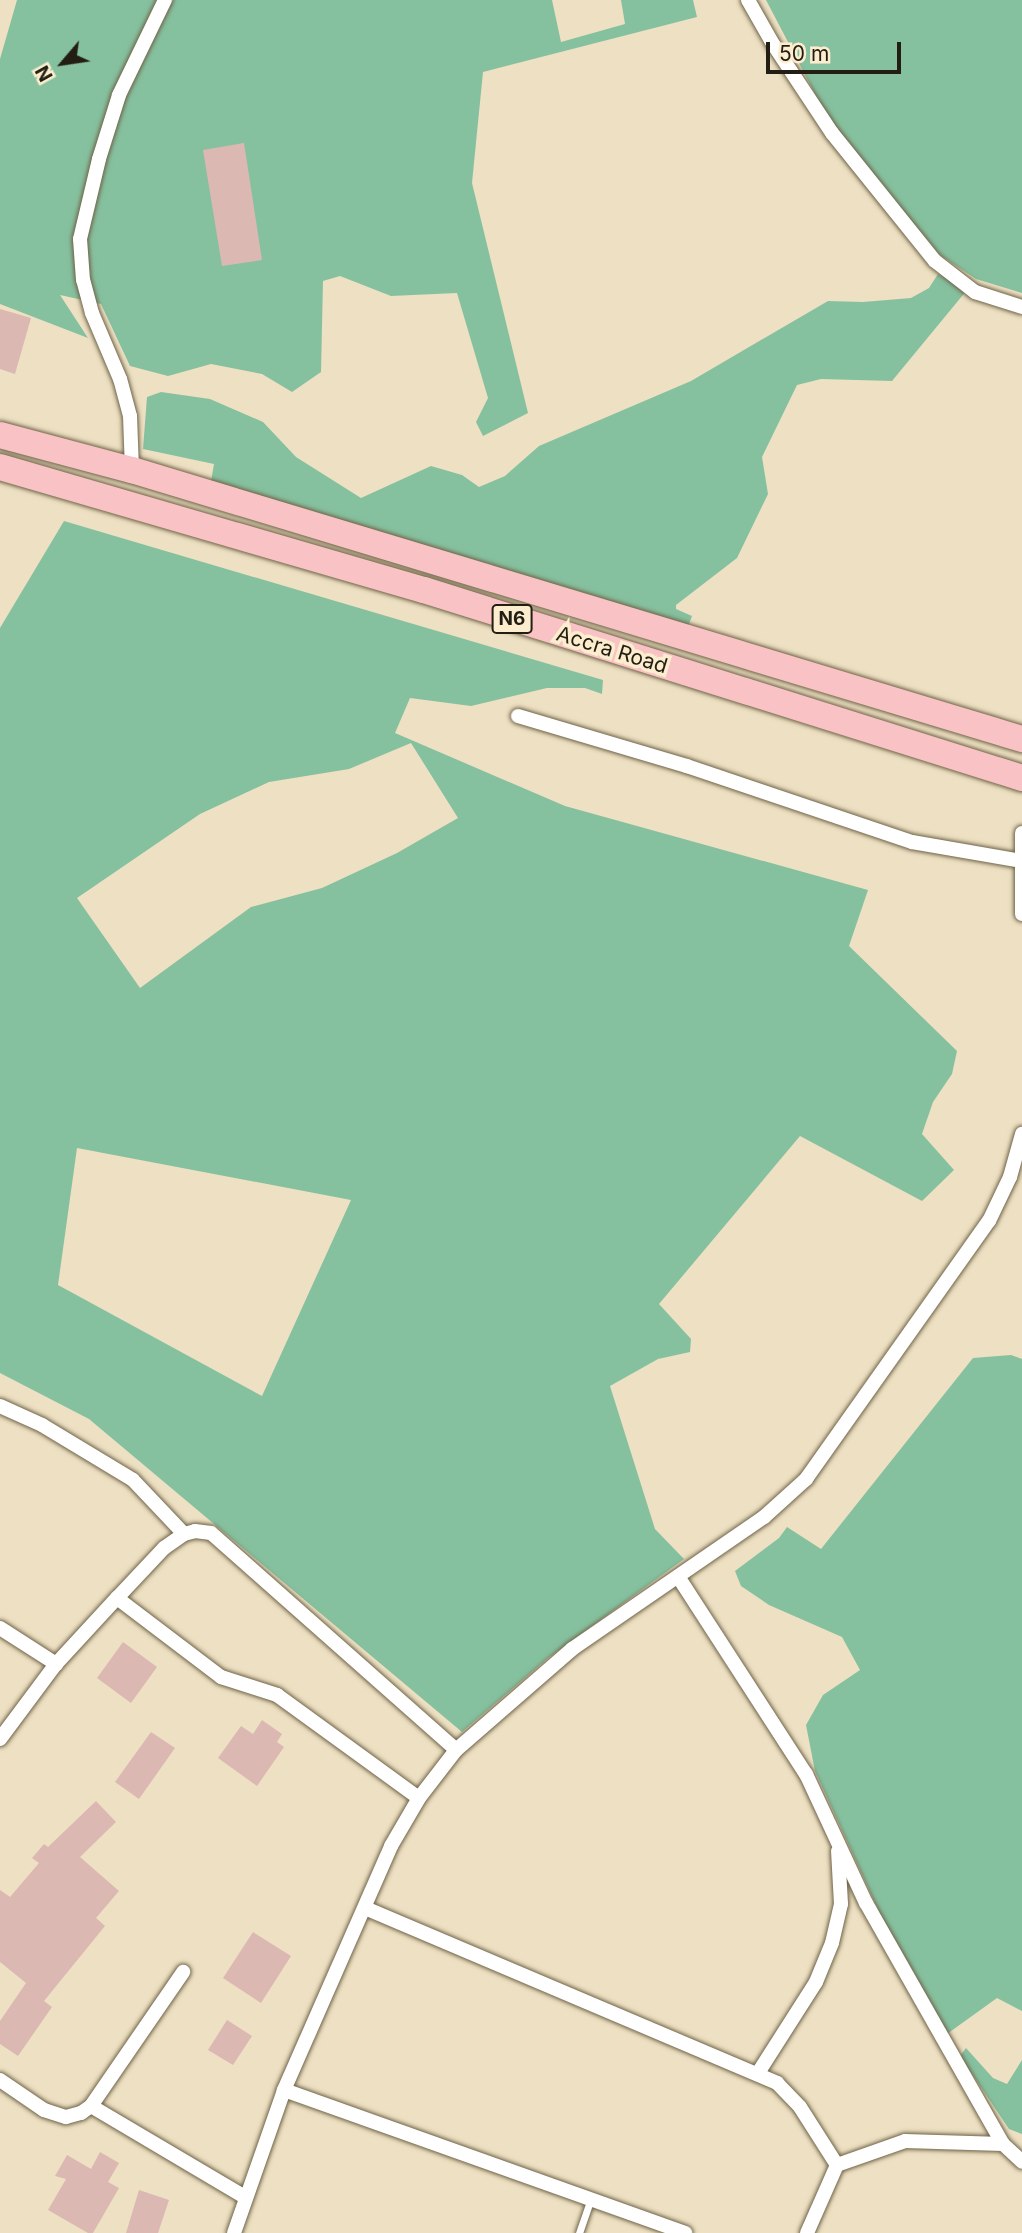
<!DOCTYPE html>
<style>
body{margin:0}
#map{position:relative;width:1022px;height:2233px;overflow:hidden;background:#eee0c2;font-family:Inter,sans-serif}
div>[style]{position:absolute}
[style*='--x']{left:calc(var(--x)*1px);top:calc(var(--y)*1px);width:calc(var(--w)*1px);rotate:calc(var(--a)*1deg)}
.green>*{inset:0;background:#86c19f}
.building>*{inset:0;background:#dcb8b2}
.roads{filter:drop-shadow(0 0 2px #6e6348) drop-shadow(0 0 2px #6e6348)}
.lane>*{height:7px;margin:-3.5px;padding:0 3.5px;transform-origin:3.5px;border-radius:3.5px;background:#fff}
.street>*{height:14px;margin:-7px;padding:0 7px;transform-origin:7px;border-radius:7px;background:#fff}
.highway>*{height:26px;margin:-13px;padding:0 13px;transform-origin:13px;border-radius:13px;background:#f9c2c4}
span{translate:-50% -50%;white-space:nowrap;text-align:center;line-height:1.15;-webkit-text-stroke:7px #fbedce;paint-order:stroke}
.shield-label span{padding:2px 5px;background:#fbedce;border:2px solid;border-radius:5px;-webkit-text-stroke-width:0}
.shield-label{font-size:19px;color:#231e13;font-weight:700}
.street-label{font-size:21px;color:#231e13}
.north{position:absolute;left:28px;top:28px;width:70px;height:70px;-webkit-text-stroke:5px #fbedce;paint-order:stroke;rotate:241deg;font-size:19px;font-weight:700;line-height:28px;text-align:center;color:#231e13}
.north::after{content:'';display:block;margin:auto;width:24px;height:32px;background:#231e13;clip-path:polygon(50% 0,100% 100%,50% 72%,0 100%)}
.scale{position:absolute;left:766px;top:42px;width:135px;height:32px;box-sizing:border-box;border:4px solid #231e13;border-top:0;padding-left:9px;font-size:21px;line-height:24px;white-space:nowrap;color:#231e13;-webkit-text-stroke:5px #fbedce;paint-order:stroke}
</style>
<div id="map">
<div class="green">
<div style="clip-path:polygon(17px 0,552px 0,561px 42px,625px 24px,621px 0,693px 0,697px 17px,483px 72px,472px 183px,528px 413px,483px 436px,476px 422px,488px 398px,457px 293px,391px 296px,340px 276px,323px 281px,321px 372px,292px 392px,262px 374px,211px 364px,168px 376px,130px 366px,101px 304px,60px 295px,88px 338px,0 304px,0 59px)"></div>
<div style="clip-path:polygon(766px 0,1022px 0,1022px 293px,976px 279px,940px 255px,834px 130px)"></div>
<div style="clip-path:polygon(938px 274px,967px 290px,892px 381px,821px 379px,797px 385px,762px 457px,768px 494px,737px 558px,676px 605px,676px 609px,692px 616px,686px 632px,210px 487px,214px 464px,143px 449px,147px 397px,161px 392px,210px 399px,263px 422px,296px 457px,361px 498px,431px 466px,462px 475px,479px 487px,505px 476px,539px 446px,691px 381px,828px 301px,863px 302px,911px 298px,929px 288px)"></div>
<div style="clip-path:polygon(evenodd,64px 521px,603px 680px,602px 694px,585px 688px,547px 688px,471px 706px,410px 698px,395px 733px,565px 806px,868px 890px,849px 946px,957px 1051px,952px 1074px,933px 1102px,922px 1134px,954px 1170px,922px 1201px,800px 1136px,659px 1304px,691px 1339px,690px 1352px,658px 1359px,610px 1386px,655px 1529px,684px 1559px,548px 1658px,462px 1732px,89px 1419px,0 1373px,0 628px,64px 521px,411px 743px,458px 818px,397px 853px,322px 888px,251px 907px,140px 988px,77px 898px,200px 814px,269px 782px,349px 769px,411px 743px,64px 521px,77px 1148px,351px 1200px,262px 1396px,58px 1285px,77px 1148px)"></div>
<div style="clip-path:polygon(1011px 1355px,1022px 1359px,1022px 2011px,997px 1998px,947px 2034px,882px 1918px,815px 1771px,806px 1725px,823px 1695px,860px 1670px,842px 1637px,769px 1605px,741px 1586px,735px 1571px,779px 1538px,787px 1527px,821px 1549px,973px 1358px)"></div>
<div style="clip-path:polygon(966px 2048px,993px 2078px,1007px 2084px,1022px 2060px,1022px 2134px,1009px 2129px,960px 2056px)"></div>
</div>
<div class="building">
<div style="clip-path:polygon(244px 143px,262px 260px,222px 266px,203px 150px)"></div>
<div style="clip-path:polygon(0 309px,31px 318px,15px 374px,0 369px)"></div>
<div style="clip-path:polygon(123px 1642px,157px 1667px,131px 1703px,97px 1678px)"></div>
<div style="clip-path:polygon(262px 1720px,282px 1734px,277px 1742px,284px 1747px,257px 1786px,218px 1758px,241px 1726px,253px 1734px)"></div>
<div style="clip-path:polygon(151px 1732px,175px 1748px,139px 1799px,115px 1782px)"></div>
<div style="clip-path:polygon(96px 1801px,116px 1822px,80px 1857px,119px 1891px,96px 1918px,105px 1926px,44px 2001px,52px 2007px,18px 2056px,0 2044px,0 2021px,26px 1983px,0 1962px,0 1890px,10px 1897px,39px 1863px,32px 1858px,44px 1844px,48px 1847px)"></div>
<div style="clip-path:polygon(253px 1932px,291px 1956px,261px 2003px,223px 1978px)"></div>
<div style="clip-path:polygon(227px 2020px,252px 2036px,233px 2065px,208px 2050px)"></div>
<div style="clip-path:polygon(100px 2152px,119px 2163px,108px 2182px,119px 2188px,93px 2233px,88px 2233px,48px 2210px,66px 2179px,55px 2176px,67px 2155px,91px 2169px)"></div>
<div style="clip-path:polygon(139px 2190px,169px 2200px,158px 2233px,126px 2233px)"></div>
</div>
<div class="roads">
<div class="lane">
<div style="--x:579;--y:2233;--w:34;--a:-71"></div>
</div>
<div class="street">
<div style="--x:748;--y:0;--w:51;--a:60.4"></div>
<div style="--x:773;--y:44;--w:107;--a:56.5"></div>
<div style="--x:832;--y:133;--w:164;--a:51.2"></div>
<div style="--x:935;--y:261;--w:51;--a:37.8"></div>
<div style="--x:975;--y:292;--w:49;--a:17.7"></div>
<div style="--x:132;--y:470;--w:54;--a:-92.1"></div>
<div style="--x:130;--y:416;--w:38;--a:-105"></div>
<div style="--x:120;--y:379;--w:72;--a:-113"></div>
<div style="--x:92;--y:313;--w:34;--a:-105"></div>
<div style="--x:83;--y:280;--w:41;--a:-94.2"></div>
<div style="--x:80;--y:239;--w:82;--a:-76.6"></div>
<div style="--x:99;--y:159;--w:67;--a:-72.6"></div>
<div style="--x:119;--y:95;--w:106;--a:-64.2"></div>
<div style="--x:518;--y:716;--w:176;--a:16.5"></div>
<div style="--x:687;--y:766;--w:237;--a:18.7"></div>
<div style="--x:912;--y:842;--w:112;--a:9.8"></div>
<div style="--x:1022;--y:833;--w:81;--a:90"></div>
<div style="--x:0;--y:1406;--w:46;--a:24.3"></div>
<div style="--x:42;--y:1425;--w:106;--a:31.1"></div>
<div style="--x:133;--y:1480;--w:74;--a:46.6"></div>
<div style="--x:679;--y:1578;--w:234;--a:57.1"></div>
<div style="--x:806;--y:1774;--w:142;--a:65.1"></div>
<div style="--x:866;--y:1903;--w:277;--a:60.4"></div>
<div style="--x:117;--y:1598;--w:131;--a:37.2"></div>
<div style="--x:221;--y:1677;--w:59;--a:17.8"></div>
<div style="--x:277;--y:1695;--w:175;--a:36"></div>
<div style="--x:0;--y:1628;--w:67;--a:32.7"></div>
<div style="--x:0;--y:1739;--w:94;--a:-53.3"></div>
<div style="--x:56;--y:1664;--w:90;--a:-47.3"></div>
<div style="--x:117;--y:1598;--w:69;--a:-46.8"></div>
<div style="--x:164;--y:1548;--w:24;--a:-35"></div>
<div style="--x:184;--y:1534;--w:11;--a:-15"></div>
<div style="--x:195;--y:1531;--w:16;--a:7"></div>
<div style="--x:211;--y:1533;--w:327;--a:41.5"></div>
<div style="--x:365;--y:1908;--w:448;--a:23"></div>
<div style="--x:777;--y:2083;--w:33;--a:46"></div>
<div style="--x:800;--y:2107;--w:69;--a:57.5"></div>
<div style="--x:758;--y:2073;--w:108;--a:-57.5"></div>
<div style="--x:816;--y:1982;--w:42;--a:-67.7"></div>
<div style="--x:832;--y:1943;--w:40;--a:-77"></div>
<div style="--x:841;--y:1904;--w:53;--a:-93.2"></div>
<div style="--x:0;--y:2080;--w:53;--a:34.3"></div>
<div style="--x:44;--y:2110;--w:23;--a:18"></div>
<div style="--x:66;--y:2117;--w:16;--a:-15"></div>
<div style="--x:81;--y:2113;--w:12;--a:-35"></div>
<div style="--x:91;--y:2106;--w:163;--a:-55.5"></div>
<div style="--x:284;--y:2090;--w:426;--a:19.6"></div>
<div style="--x:91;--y:2106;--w:179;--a:30.6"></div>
<div style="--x:234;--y:2233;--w:151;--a:-70.7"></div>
<div style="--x:284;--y:2090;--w:266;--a:-66.3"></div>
<div style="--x:391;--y:1846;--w:56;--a:-59.7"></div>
<div style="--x:419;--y:1798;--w:61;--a:-52.4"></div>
<div style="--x:456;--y:1750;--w:154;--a:-41"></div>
<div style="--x:572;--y:1649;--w:233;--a:-34.5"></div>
<div style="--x:764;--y:1517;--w:57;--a:-42.1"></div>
<div style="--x:806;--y:1479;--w:316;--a:-54.7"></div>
<div style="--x:989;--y:1221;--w:49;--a:-64.5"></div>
<div style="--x:1010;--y:1177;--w:45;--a:-74.4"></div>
<div style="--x:807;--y:2233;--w:74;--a:-66.2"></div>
<div style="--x:837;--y:2165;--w:72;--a:-19.4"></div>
<div style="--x:905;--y:2141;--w:98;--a:1.8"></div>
<div style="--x:1003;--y:2144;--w:26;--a:43"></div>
</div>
<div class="highway">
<div style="--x:0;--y:435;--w:137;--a:14.9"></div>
<div style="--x:132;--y:470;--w:930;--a:16.82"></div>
<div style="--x:0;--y:467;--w:441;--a:16.2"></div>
<div style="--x:424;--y:590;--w:627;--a:17.45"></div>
</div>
</div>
<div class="shield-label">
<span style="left:512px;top:619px">N6</span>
</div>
<div class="street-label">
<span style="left:612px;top:650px;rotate:17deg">Accra Road</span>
</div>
<div class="north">N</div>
<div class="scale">50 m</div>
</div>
